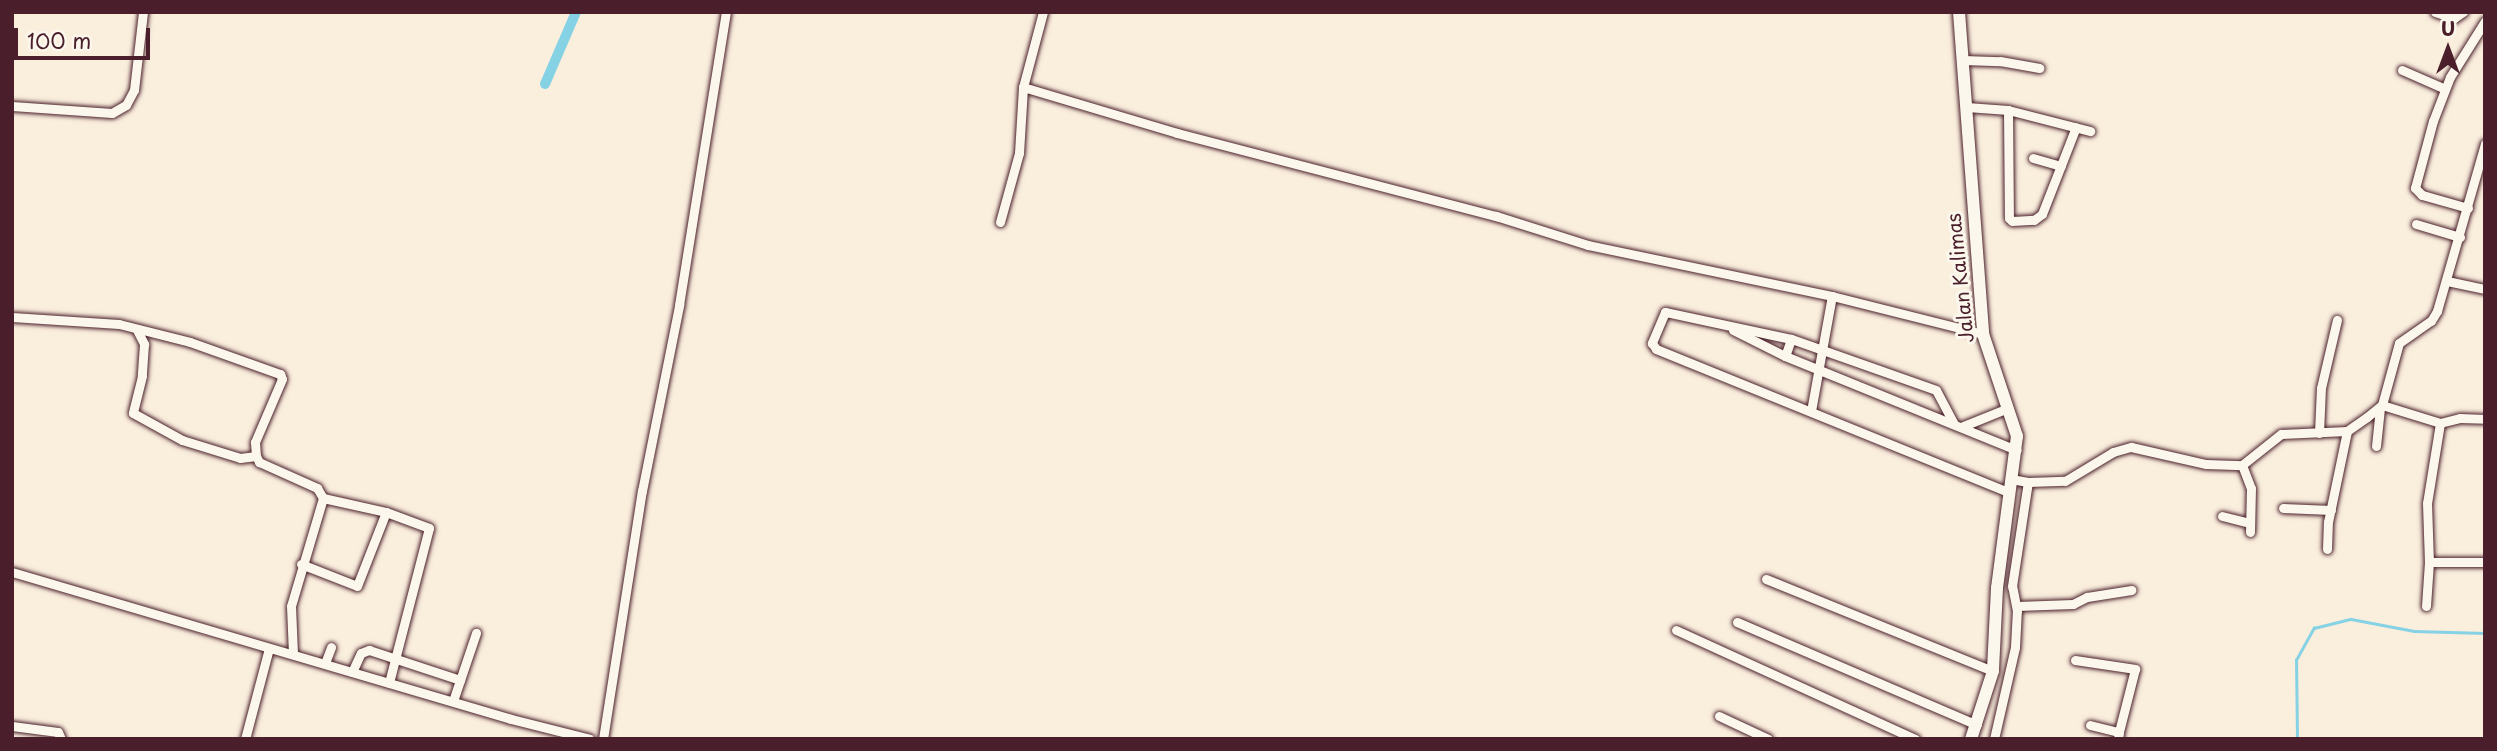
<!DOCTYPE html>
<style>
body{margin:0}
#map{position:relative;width:2497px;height:751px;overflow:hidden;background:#faeedd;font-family:"Playpen Sans",sans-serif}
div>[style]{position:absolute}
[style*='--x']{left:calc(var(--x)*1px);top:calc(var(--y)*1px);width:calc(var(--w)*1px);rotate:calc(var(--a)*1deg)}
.stream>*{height:2.5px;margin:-1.25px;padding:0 1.25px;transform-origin:1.25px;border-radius:1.25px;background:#86d2e5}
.canal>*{height:10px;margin:-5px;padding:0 5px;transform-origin:5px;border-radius:5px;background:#86d2e5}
.roads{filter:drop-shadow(0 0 2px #4a1f2b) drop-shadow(0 0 2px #4a1f2b)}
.street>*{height:9px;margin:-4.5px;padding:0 4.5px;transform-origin:4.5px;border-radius:4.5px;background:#fbf7ec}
.secondary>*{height:12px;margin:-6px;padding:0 6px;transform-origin:6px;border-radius:6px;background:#fbf7ec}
span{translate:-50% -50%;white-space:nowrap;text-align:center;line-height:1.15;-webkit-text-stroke:6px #fbf7ec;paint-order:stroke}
.street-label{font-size:19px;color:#4a1f2b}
.frame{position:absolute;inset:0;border:14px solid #4a1f2b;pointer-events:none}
.north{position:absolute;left:2413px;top:14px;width:70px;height:70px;-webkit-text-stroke:5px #fbf7ec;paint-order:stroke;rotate:0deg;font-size:19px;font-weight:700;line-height:28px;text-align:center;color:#4a1f2b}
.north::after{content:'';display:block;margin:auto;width:24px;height:32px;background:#4a1f2b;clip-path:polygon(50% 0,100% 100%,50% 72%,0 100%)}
.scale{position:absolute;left:14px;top:28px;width:136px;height:32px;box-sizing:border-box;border:4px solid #4a1f2b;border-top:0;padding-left:9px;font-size:21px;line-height:24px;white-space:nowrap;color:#4a1f2b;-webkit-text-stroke:5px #fbf7ec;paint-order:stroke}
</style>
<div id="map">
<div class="stream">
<div style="--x:2297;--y:739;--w:79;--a:-90.7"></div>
<div style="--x:2296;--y:660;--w:37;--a:-61"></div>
<div style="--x:2314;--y:628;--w:38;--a:-14"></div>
<div style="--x:2351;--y:619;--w:64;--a:10.8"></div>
<div style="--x:2414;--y:631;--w:71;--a:1.6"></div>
</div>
<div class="canal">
<div style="--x:545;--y:84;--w:78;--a:-66.7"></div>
</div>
<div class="roads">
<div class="street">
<div style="--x:1043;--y:12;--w:78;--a:104.9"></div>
<div style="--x:1023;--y:87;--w:161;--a:16.6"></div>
<div style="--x:1177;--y:133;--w:330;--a:14.6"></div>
<div style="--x:1496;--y:216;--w:96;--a:17.5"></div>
<div style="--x:1588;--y:245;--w:249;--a:11.8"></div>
<div style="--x:1832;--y:296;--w:156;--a:14.1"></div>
<div style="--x:2435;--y:12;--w:20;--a:18"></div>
<div style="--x:2454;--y:18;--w:11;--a:-34"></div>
<div style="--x:1963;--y:60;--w:37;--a:2"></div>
<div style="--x:2000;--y:61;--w:40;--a:10"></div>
<div style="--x:2402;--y:70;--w:47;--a:23.8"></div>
<div style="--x:12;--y:106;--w:100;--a:4"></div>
<div style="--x:112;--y:113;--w:16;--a:-30"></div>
<div style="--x:126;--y:105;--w:17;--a:-62"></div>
<div style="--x:134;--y:90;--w:79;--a:-83.4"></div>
<div style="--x:1967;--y:107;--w:41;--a:4.2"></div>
<div style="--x:2008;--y:110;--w:108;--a:89.5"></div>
<div style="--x:2009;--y:218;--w:4;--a:45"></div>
<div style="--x:2012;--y:221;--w:22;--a:-3"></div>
<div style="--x:2034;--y:220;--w:10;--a:-37"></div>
<div style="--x:2042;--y:214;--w:93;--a:-68.7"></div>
<div style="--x:2008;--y:110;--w:85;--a:14.4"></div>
<div style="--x:2033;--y:158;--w:29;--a:16"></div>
<div style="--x:2468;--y:208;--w:48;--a:-164.2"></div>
<div style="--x:2422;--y:195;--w:10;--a:-135"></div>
<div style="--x:2415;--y:188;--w:69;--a:-75"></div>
<div style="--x:2433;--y:121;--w:47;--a:-68.9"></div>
<div style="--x:2450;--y:77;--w:66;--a:-58"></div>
<div style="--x:1000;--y:222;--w:72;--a:-74.6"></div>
<div style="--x:1019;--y:153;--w:66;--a:-86.5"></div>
<div style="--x:2416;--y:224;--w:46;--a:16.5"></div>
<div style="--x:2447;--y:281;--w:39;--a:12"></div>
<div style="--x:12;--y:317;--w:107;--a:3.7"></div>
<div style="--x:119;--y:324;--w:73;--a:14.2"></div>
<div style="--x:190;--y:342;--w:96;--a:19.6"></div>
<div style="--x:280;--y:374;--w:5;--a:68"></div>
<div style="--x:282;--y:379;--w:69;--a:113.2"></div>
<div style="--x:255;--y:442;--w:14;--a:86"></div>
<div style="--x:256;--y:456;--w:7;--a:63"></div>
<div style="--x:259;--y:462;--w:64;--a:24.1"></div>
<div style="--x:317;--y:488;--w:12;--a:59"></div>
<div style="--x:323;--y:498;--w:113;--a:106.5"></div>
<div style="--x:291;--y:606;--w:47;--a:87.6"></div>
<div style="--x:137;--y:330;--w:16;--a:63"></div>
<div style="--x:144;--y:344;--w:32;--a:94"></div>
<div style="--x:142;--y:376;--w:38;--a:104"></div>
<div style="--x:133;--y:413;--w:56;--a:28.9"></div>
<div style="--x:182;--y:440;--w:61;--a:17.2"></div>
<div style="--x:240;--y:458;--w:16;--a:-7"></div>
<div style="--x:1733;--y:330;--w:58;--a:26.6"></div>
<div style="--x:1791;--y:339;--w:18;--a:109"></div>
<div style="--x:1785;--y:356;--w:250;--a:22.1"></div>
<div style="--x:2382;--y:405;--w:61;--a:17.2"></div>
<div style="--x:2440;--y:423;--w:21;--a:-14"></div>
<div style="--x:2460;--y:418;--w:25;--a:2"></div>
<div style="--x:1811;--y:411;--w:117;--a:-79.7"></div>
<div style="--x:2440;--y:423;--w:81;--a:99.2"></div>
<div style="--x:2427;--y:503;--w:59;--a:88.1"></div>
<div style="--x:2429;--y:562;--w:56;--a:0"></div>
<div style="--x:1954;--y:424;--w:38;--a:-118"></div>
<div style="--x:1936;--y:390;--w:154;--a:-160.6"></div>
<div style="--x:1791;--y:339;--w:129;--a:-167.9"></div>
<div style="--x:1665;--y:312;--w:34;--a:113"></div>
<div style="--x:1652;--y:343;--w:7;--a:56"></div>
<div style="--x:1656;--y:349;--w:381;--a:22.1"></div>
<div style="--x:1961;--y:427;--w:51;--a:-22"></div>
<div style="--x:2319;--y:433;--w:45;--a:-87.5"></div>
<div style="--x:2321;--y:388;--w:70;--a:-76.8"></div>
<div style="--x:2376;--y:446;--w:39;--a:-84"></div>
<div style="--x:2242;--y:465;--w:25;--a:69"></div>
<div style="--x:2251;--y:488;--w:44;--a:91.3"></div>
<div style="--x:2011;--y:479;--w:17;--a:10"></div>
<div style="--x:2028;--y:482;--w:37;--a:-2"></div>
<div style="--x:2065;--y:481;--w:56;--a:-31.1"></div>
<div style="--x:2113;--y:452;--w:19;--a:-16"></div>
<div style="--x:2131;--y:447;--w:77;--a:12.8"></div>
<div style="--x:2206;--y:464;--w:36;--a:2"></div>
<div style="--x:2242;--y:465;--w:50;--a:-38.5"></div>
<div style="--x:2281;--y:434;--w:66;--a:-2.6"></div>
<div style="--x:2347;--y:431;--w:24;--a:-35"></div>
<div style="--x:2367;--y:417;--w:19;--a:-39"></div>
<div style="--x:2382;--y:405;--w:64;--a:-74.7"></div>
<div style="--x:2399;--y:343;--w:39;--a:-35"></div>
<div style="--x:2431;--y:321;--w:12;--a:-59"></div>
<div style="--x:2437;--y:311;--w:174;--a:-74"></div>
<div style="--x:323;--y:498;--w:65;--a:12.5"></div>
<div style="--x:386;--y:512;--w:46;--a:20.4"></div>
<div style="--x:429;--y:528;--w:160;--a:104.5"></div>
<div style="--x:2283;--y:508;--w:48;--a:2.4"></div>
<div style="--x:2222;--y:516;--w:29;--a:14"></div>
<div style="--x:2327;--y:549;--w:27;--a:-88"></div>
<div style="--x:2328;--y:522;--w:93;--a:-78.2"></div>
<div style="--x:301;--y:564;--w:60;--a:21.4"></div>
<div style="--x:357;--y:586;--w:79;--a:-68.6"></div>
<div style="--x:12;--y:572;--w:520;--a:16.41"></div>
<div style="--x:511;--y:719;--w:81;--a:14.2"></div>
<div style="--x:1766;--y:579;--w:245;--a:22.1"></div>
<div style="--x:2017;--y:606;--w:56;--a:-2"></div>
<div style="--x:2073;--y:604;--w:16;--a:-27"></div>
<div style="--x:2087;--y:597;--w:45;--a:-9"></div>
<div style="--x:2426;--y:606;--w:44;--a:-86.1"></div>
<div style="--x:1737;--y:622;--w:261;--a:23.2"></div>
<div style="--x:1676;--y:630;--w:263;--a:24.5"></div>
<div style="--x:2075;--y:660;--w:61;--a:8.5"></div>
<div style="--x:2135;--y:669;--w:65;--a:104.3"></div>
<div style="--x:325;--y:663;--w:17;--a:-69"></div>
<div style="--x:352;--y:672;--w:21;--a:-65"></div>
<div style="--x:361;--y:653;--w:9;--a:-21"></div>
<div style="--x:369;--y:650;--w:96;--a:18.2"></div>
<div style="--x:453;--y:701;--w:72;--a:-71.3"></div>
<div style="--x:1719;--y:716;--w:54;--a:25.1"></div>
<div style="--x:2090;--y:725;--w:30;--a:14"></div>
<div style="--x:2119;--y:732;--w:7;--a:98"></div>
<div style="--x:12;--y:726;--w:46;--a:7.4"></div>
<div style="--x:58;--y:732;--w:8;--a:67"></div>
<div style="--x:245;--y:739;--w:94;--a:-75.2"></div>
<div style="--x:603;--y:739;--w:251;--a:-81.1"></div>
<div style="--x:642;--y:491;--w:190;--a:-78.7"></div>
<div style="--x:679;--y:305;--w:297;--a:-80.9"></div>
<div style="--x:1994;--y:739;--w:94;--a:-77.1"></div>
<div style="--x:2015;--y:647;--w:36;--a:-87"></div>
<div style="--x:2017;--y:611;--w:25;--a:-101"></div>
<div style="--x:2012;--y:586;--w:105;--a:-81.3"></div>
</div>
<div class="secondary">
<div style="--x:1959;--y:12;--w:323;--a:85.7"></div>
<div style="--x:1983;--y:334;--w:108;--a:71.6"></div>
<div style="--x:2017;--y:436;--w:153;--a:97.5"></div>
<div style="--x:1997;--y:588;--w:83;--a:92.8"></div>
<div style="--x:1993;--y:671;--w:71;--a:107.9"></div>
</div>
</div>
<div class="street-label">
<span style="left:1960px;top:278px;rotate:-96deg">Jalan Kalimas</span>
</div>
<div class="frame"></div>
<div class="north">U</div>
<div class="scale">100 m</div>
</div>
